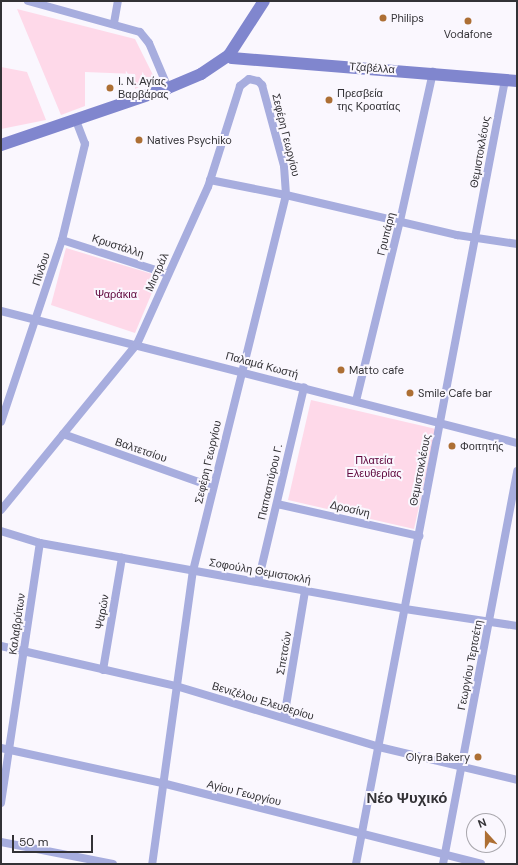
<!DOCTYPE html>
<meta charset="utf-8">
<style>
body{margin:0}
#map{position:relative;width:518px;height:865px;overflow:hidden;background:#faf7fe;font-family:"DM Sans",sans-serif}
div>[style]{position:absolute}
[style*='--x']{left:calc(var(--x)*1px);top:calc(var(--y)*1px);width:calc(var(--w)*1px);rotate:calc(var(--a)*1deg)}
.green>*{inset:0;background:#fed9e9}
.street>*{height:8px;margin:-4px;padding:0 4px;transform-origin:4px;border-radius:4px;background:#a7adde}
.secondary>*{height:12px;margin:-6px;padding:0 6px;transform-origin:6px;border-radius:6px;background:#8086ce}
.dots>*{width:11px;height:11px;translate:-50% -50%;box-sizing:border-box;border:2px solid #faf7fe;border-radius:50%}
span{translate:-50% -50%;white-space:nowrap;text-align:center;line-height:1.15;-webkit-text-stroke:4px #faf7fe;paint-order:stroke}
.poi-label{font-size:11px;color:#333236}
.left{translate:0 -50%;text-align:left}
.right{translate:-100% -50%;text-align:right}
.street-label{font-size:11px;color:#333236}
.park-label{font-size:11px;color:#5d053b}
.district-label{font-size:15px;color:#333236;font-weight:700}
.frame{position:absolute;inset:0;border:2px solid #333236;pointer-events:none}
.north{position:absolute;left:466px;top:813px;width:40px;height:40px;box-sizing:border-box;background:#faf7fe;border:1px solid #aaa8ae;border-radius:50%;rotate:339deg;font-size:11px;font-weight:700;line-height:16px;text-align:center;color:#333236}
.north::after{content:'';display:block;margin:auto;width:14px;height:18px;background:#ad6f34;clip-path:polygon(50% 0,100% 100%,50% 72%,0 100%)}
.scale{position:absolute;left:12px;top:835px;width:81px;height:18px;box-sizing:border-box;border:2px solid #333236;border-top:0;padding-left:5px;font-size:12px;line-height:14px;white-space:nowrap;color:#333236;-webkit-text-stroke:3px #faf7fe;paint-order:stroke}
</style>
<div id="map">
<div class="green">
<div style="clip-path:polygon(17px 9px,135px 39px,155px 79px,135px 89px,135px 74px,85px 72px,85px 106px,61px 115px)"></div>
<div style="clip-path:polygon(1px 67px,27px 72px,46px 120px,1px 129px)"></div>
<div style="clip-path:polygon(66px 248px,159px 276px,135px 333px,51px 305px)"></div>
<div style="clip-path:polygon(311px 400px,436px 429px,414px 529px,288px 500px)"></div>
</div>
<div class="street">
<div style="--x:28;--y:1;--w:116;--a:15.5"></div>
<div style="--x:140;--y:32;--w:14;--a:51"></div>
<div style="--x:149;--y:43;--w:49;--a:67.1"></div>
<div style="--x:114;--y:23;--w:22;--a:-80"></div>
<div style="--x:210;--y:180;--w:77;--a:11.2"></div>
<div style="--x:286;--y:195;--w:176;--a:13.2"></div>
<div style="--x:457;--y:235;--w:61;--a:8.5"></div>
<div style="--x:62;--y:240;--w:111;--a:17.8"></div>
<div style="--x:1;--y:311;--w:533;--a:14.35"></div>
<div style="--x:356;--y:401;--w:185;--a:-76.3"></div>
<div style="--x:400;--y:221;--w:153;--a:-77.5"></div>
<div style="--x:1;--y:422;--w:192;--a:-71.5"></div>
<div style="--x:62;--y:240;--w:99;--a:-76.5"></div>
<div style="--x:85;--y:144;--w:26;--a:-111"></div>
<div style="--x:63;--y:434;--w:159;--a:19.5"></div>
<div style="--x:277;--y:504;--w:146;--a:12.7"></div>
<div style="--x:1;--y:510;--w:215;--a:-50.7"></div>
<div style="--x:137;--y:344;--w:172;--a:-65.7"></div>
<div style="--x:208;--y:187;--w:106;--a:-72.4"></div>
<div style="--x:240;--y:86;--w:11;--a:-38"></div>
<div style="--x:249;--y:79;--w:9;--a:13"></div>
<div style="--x:258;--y:81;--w:6;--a:45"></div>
<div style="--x:262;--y:85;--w:84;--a:74.8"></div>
<div style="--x:284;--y:166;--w:29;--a:86"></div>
<div style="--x:286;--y:195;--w:386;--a:103.9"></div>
<div style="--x:193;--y:570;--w:297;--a:97.9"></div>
<div style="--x:1;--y:531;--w:41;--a:17.1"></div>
<div style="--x:40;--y:543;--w:371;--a:10.2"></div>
<div style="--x:405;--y:609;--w:113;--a:8.6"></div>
<div style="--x:258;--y:582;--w:200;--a:-76.7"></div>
<div style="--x:1;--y:646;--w:180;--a:12.9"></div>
<div style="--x:176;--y:686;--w:212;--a:16.7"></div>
<div style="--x:379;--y:747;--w:142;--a:13.4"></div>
<div style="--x:103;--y:670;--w:114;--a:-80.4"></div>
<div style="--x:284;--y:718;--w:129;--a:-80.6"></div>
<div style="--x:1;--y:748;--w:165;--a:12.3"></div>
<div style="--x:162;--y:783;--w:329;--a:14.2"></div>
<div style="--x:1;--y:803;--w:263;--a:-81.5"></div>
<div style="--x:1;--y:842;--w:114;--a:11.1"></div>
<div style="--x:356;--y:864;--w:798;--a:-79.24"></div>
<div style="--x:443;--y:864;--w:400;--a:-79.3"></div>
</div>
<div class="secondary">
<div style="--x:229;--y:55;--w:4;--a:45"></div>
<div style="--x:232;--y:58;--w:286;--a:4.6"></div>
<div style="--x:1;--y:145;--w:176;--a:-18.8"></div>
<div style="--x:168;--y:88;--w:36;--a:-23"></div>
<div style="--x:201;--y:74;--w:34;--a:-34"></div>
<div style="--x:229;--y:55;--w:64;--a:-57.1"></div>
</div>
<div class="dots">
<div style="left:383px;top:18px;background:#ad6f34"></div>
<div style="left:468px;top:21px;background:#ad6f34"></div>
<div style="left:110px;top:88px;background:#ad6f34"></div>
<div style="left:329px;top:100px;background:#ad6f34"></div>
<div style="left:139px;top:140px;background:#ad6f34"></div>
<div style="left:341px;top:370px;background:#ad6f34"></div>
<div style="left:410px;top:393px;background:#ad6f34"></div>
<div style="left:452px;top:446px;background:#ad6f34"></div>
<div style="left:478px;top:757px;background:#ad6f34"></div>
</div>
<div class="poi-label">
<span class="left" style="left:391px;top:18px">Philips</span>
<span style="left:468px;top:34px">Vodafone</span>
<span class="left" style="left:118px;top:88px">Ι. Ν. Αγίας<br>Βαρβάρας</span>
<span class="left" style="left:337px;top:100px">Πρεσβεία<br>της Κροατίας</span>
<span class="left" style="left:147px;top:140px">Natives Psychiko</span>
<span class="left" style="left:349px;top:370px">Matto cafe</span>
<span class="left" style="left:418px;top:393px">Smile Cafe bar</span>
<span class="left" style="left:460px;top:446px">Φοιτητής</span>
<span class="right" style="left:470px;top:757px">Olyra Bakery</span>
</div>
<div class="street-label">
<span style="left:372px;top:68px;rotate:4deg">Τζαβέλλα</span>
<span style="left:286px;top:135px;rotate:76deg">Σεφέρη Γεωργίου</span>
<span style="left:480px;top:152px;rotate:-80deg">Θεμιστοκλέους</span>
<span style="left:386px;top:234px;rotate:-76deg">Γρυπάρη</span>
<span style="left:118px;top:246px;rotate:18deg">Κρυστάλλη</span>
<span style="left:41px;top:269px;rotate:-72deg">Πίνδου</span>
<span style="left:157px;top:272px;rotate:-66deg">Μιστράλ</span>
<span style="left:262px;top:365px;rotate:15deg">Παλαμά Κωστή</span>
<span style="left:141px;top:450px;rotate:19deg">Βαλτετσίου</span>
<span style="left:208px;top:462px;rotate:-77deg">Σεφέρη Γεωργίου</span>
<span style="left:420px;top:470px;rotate:-79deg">Θεμιστοκλέους</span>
<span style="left:270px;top:482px;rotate:-77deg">Παπασπύρου Γ.</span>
<span style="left:350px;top:509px;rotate:13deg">Δροσίνη</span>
<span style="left:260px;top:571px;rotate:10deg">Σοφούλη Θεμιστοκλή</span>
<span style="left:102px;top:612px;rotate:-80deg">Ψαρών</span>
<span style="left:17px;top:624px;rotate:-82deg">Καλαβρύτων</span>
<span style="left:284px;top:653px;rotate:-80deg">Σπετσών</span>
<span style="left:470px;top:665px;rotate:-79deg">Γεωργίου Τερτσέτη</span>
<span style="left:263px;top:701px;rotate:17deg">Βενιζέλου Ελευθερίου</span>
<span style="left:244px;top:793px;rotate:14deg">Αγίου Γεωργίου</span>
</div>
<div class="park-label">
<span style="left:116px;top:294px">Ψαράκια</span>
<span style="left:374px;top:467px">Πλατεία<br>Ελευθερίας</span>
</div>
<div class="district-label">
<span style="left:407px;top:799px">Νέο Ψυχικό</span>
</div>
<div class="frame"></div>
<div class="north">N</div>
<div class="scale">50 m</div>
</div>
